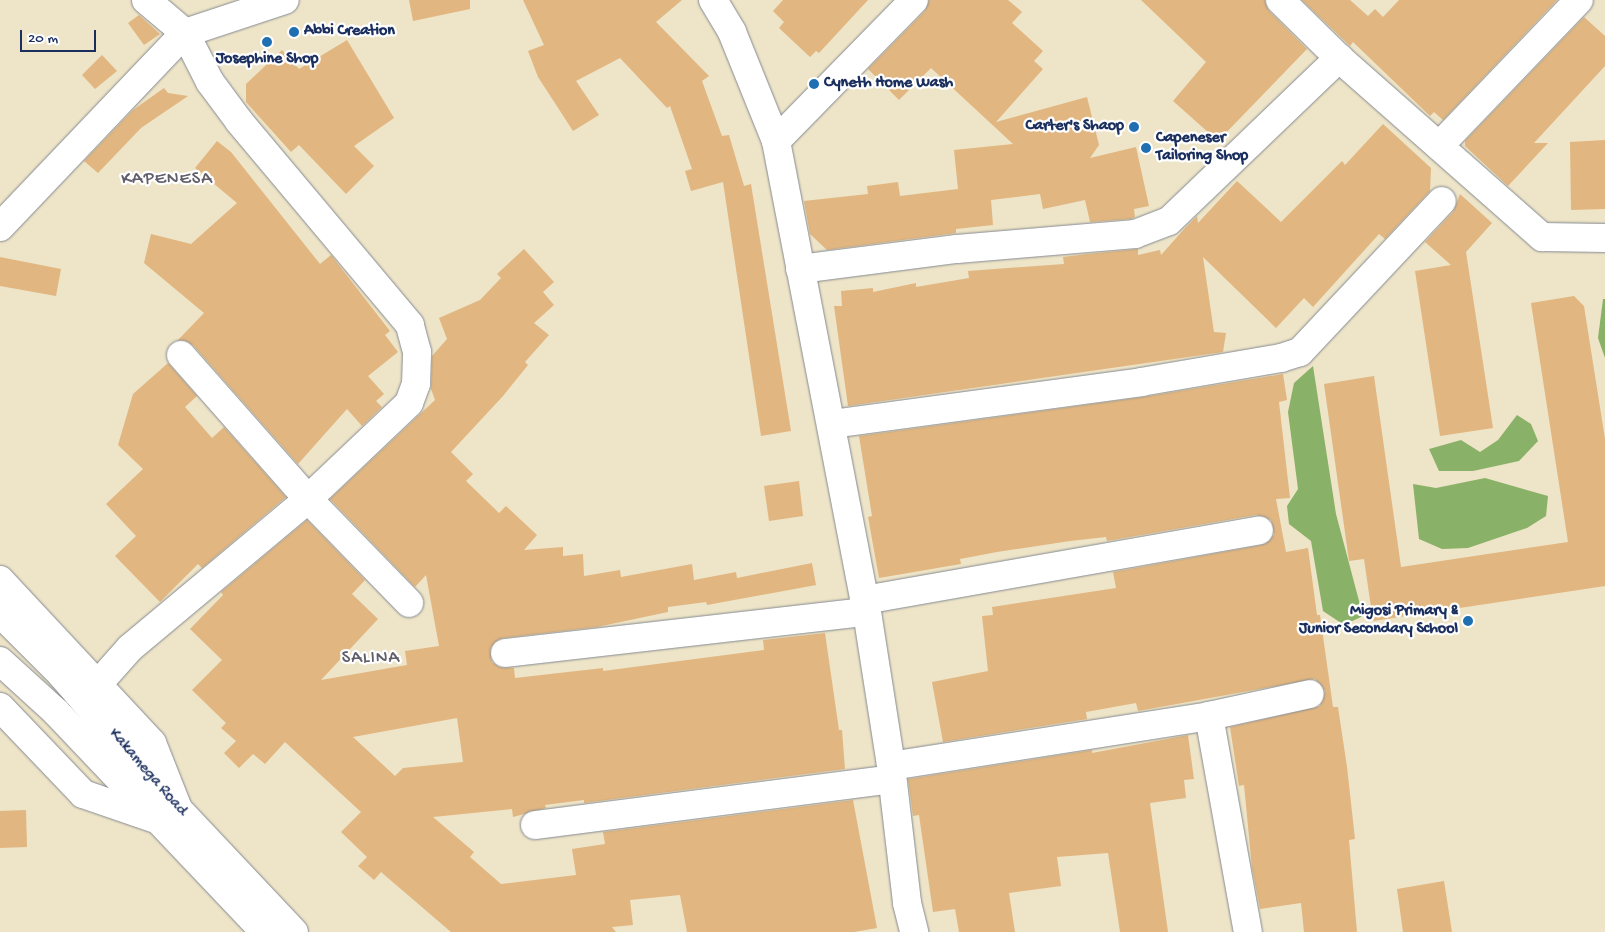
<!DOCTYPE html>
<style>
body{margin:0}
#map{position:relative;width:1605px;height:932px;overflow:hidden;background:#eee4c7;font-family:"Gochi Hand",sans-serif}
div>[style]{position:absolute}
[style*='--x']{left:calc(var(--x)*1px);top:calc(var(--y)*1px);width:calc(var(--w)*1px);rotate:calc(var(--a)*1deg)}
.forest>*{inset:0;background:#89b168}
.building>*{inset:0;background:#e1b680}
.roads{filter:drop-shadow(0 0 1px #848a92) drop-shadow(0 0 1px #848a92)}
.minor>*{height:28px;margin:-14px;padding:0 14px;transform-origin:14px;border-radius:14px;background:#fff}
.tertiary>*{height:28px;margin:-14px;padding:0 14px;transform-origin:14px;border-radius:14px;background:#fff}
.trunk>*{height:28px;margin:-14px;padding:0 14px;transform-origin:14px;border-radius:14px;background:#fff}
.dots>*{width:14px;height:14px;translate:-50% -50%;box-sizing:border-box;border:2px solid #fff;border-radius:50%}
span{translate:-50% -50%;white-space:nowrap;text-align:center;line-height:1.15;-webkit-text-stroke:4.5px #fff;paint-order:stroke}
.poi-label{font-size:16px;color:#1b2f5e;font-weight:700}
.left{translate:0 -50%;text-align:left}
.right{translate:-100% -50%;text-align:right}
.street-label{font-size:16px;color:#1b2f5e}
.neighbourhood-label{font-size:18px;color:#605e6a;letter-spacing:1px}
.scale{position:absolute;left:20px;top:30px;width:76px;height:22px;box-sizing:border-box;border:2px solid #1b2f5e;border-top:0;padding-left:6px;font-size:15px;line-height:18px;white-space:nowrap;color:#1b2f5e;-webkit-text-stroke:4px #fff;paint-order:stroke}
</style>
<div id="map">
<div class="forest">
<div style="clip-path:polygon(1603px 299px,1605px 299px,1605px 358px,1598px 338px)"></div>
<div style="clip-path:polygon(1313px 366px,1336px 514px,1363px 616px,1344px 625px,1323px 611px,1311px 541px,1289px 524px,1287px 506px,1298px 489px,1288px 412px,1294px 383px)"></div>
<div style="clip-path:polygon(1517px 415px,1531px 424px,1538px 441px,1519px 461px,1473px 471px,1439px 471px,1429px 449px,1461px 440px,1480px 452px,1498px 440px)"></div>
<div style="clip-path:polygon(1485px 478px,1548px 496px,1546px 516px,1527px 528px,1468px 548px,1442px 549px,1419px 539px,1413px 484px,1436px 488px)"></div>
</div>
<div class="building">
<div style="clip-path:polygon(409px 0,470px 0,470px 9px,413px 21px)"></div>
<div style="clip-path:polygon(523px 0,682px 0,656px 22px,709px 76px,702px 81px,722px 136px,729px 135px,744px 186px,751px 184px,791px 431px,761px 436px,723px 182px,691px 191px,685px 171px,692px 169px,670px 106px,667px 108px,620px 58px,576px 81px,599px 115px,573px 131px,538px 77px,528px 51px,544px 45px)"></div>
<div style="clip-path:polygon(783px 0,868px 0,819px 53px,816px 51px,810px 57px,779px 28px,784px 22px,773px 11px)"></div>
<div style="clip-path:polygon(929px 0,1008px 0,1022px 12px,1012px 23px,1043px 51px,1034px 61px,1043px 69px,996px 122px,1087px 97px,1099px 145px,1090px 158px,1136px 147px,1149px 206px,1134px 209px,1135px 217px,1131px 219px,1090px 222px,1085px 200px,1043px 209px,1040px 194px,991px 200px,993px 225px,956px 229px,956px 233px,827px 250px,810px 234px,804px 201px,868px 194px,867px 186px,898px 182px,900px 196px,958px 189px,954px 150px,1013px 144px,931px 68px,899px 100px,868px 69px,925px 11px)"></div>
<div style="clip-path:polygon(1141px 0,1265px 0,1269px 11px,1307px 49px,1218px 141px,1173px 101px,1206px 62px)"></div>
<div style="clip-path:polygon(1302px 0,1350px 0,1368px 16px,1375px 9px,1383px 17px,1399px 0,1557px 0,1443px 120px,1434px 112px,1430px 116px,1353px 42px,1350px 46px)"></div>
<div style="clip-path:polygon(139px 15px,160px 34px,144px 45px,128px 23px)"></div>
<div style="clip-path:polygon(1584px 17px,1605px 36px,1605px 66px,1534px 143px,1548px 143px,1508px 186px,1465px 146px,1465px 141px)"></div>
<div style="clip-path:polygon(347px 40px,394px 118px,354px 146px,374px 166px,346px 194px,299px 145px,291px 152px,246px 102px,246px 84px,282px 50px,299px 69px)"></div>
<div style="clip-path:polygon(102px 55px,117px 71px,95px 89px,82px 75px)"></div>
<div style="clip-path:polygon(164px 88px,168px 93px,188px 96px,141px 128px,98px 173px,84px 161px,133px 110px)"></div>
<div style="clip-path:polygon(1383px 124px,1431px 168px,1430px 191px,1385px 239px,1379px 234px,1313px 307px,1304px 298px,1276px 328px,1203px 257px,1214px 332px,1226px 333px,1223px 352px,848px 406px,834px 306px,842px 306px,841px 291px,873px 288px,873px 292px,916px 283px,916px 287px,969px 278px,968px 271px,1064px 264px,1063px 257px,1087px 254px,1138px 249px,1138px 255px,1160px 250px,1161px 255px,1186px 227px,1197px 216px,1198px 223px,1237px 181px,1281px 222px,1342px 161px,1345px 165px)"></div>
<div style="clip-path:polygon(1605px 140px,1605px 209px,1571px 210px,1570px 142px)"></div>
<div style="clip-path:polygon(217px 141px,231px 152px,320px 264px,331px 255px,390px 331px,385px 335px,398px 352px,368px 376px,384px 394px,376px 401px,382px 407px,362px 426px,347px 409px,298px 464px,193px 345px,178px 340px,204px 313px,144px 263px,151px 234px,191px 244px,237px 203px,195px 168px)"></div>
<div style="clip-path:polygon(1460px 194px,1492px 223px,1466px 252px,1493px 428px,1440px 436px,1415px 271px,1451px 265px,1425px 242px,1453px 212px)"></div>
<div style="clip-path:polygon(evenodd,524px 249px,554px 282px,543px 292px,554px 305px,534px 323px,549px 335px,525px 362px,528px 365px,503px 396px,451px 452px,473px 474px,466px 481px,499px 513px,506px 506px,537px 535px,524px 550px,563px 547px,563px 556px,583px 554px,584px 576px,620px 570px,621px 577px,692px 564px,694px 580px,736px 572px,737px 578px,812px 563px,816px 585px,707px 605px,706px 602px,668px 607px,668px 612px,597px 627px,503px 638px,491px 647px,492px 662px,499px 667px,514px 668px,515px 678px,603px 668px,603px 671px,764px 650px,763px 640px,825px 633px,839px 730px,842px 730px,845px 769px,584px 803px,584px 800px,545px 805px,546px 808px,513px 817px,512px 809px,433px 817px,474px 852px,470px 857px,501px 884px,576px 875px,572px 849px,605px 844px,603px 832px,853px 800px,877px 928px,854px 932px,687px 932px,680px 895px,630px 900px,633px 925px,612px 927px,616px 932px,451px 932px,381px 872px,374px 880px,358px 866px,367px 857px,341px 832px,361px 812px,285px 742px,265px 764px,253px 754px,239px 768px,224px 753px,236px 741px,221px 728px,226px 723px,192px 690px,222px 660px,190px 629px,223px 595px,221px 592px,307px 520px,365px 580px,352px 594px,378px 619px,321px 680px,407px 665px,405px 651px,439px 646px,426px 575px,415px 587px,330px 499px,435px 400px,431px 389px,432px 356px,447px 339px,439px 318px,480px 300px,501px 278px,497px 274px,524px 249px,457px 718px,463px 762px,403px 768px,395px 776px,353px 737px,457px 718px)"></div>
<div style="clip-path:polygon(0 257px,61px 269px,56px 296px,0 286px)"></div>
<div style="clip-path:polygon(1574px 296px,1584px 306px,1605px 439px,1605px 586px,1373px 621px,1364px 559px,1349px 561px,1324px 384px,1374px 376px,1401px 567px,1568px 542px,1531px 303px)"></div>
<div style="clip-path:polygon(168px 363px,197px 396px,185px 407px,212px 438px,224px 427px,286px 497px,202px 568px,198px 564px,160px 602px,115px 556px,136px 536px,106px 504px,143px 469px,118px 445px,133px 394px)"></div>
<div style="clip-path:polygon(1283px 374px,1287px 400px,1279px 402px,1290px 498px,1276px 499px,1286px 552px,1308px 548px,1317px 615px,1320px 615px,1333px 707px,1338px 707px,1347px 767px,1355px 839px,1349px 840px,1357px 932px,1304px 932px,1301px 903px,1260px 909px,1252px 868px,1244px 785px,1239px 786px,1230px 727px,1320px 706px,1325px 691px,1315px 679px,1138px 711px,1136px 703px,1086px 712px,1087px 719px,943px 742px,932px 682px,988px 671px,982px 616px,993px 615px,992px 607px,1116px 588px,1113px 572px,1262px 545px,1274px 535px,1271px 520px,1256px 515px,1107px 541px,1106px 537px,1070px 541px,997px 552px,960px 559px,961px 564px,879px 578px,868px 517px,872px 516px,859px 436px,1143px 397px)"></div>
<div style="clip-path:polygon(799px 481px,803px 516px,769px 521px,764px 486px)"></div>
<div style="clip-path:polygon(1188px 735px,1194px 779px,1184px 780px,1186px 798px,1150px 803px,1168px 932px,1120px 932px,1108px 853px,1057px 857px,1061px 886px,1009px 893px,1015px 932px,959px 932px,955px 909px,933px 912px,919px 815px,913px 816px,908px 779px,1092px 750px,1092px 753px)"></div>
<div style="clip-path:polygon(26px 810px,27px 847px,0 848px,0 811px)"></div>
<div style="clip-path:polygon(1444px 881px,1452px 932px,1403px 932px,1397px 889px)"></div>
</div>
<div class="roads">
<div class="minor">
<div style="--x:1280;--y:0;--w:83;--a:44.5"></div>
<div style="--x:776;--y:141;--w:197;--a:-45.6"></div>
<div style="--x:1439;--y:146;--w:202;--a:-46.2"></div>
<div style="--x:800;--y:269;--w:158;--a:-7.3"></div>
<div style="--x:957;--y:249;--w:179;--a:-4.8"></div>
<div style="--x:1135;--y:234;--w:36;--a:-21"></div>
<div style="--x:1169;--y:221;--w:236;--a:-43.8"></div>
<div style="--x:1339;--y:58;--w:271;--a:41.4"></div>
<div style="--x:1542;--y:237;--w:63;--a:0.9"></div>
<div style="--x:181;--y:355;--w:192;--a:48.6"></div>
<div style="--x:308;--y:499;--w:145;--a:45.8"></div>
<div style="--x:832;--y:424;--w:312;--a:-7.7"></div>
<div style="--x:1141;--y:382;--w:142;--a:-9.7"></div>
<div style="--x:1281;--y:358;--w:20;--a:-18"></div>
<div style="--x:1300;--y:352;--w:207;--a:-46.8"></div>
<div style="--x:864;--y:600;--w:401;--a:-10"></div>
<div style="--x:505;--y:653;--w:364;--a:-6.5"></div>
<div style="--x:98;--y:684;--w:48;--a:-48.4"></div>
<div style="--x:130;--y:648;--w:232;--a:-39.9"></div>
<div style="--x:308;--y:499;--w:139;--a:-43.5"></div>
<div style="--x:409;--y:403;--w:20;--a:-70"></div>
<div style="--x:416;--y:384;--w:32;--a:-88"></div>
<div style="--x:417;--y:352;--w:28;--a:-105"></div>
<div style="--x:410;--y:325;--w:266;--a:-130"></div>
<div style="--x:239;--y:121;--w:49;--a:-126.6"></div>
<div style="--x:210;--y:82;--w:55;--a:-117"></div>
<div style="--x:1209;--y:716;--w:219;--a:79.8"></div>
<div style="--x:891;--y:766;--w:322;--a:-8.9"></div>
<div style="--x:1209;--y:716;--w:103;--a:-12.3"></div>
<div style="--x:535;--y:825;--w:360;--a:-7.3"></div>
</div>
<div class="tertiary">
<div style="--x:146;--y:0;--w:51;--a:40.2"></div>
<div style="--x:713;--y:0;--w:37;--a:59"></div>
<div style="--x:732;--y:32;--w:118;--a:68"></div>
<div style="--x:776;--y:141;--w:480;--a:79.1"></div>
<div style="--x:867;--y:612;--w:156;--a:81.1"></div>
<div style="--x:891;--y:766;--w:138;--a:83.3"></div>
<div style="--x:907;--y:903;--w:30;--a:76"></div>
<div style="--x:0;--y:227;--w:268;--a:-46.4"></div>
<div style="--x:185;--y:33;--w:105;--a:-18.3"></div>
<div style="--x:0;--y:580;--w:223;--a:47"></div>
<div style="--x:152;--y:743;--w:68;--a:68.4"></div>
<div style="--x:0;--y:707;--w:120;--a:46.3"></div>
<div style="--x:83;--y:794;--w:83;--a:18.9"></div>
</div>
<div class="trunk">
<div style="--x:0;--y:613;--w:86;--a:45"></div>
<div style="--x:61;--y:674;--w:179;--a:49.1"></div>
<div style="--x:178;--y:809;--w:169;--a:46.7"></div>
<div style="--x:0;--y:661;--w:76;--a:42.3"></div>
<div style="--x:56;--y:712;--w:303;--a:46.5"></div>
</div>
</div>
<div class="dots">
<div style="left:294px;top:32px;background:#1f6fb2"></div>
<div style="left:267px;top:42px;background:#1f6fb2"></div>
<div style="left:814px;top:84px;background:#1f6fb2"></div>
<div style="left:1134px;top:127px;background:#1f6fb2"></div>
<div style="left:1146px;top:148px;background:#1f6fb2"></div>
<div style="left:1468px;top:621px;background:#1f6fb2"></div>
</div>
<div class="poi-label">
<span class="left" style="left:304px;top:32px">Abbi Creation</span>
<span style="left:267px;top:60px">Josephine Shop</span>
<span class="left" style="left:824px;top:84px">Cyneth Home Wash</span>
<span class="right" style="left:1124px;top:127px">Carter's Shaop</span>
<span class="left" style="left:1156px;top:148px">Capeneser<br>Tailoring Shop</span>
<span class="right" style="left:1458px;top:621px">Migosi Primary &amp;<br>Junior Secondary School</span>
</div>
<div class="street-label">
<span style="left:147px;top:773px;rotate:49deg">Kakamega Road</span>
</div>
<div class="neighbourhood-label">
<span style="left:167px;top:180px">KAPENESA</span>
<span style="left:371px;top:659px">SALINA</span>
</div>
<div class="scale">20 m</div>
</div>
